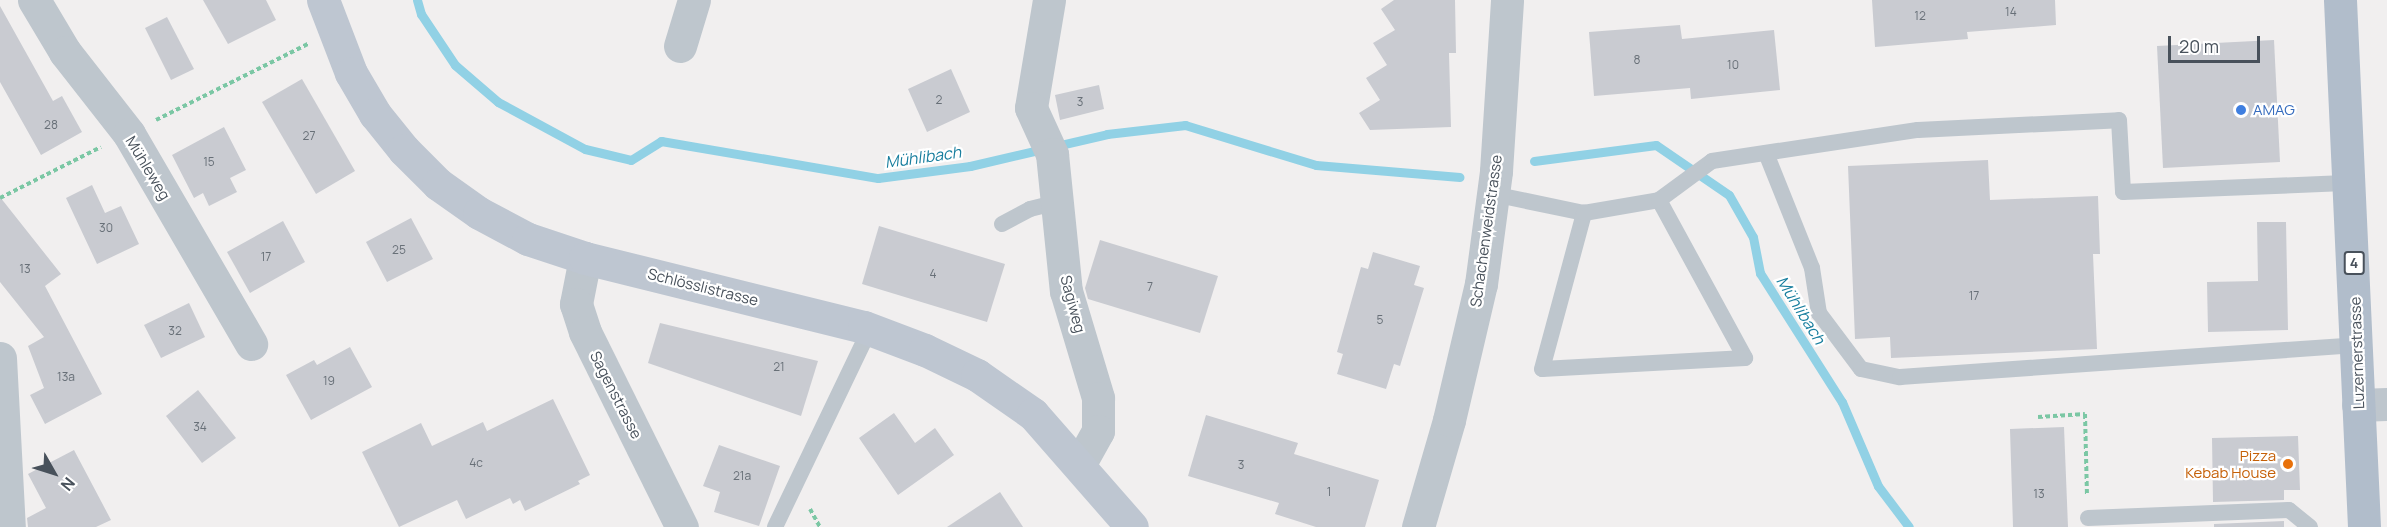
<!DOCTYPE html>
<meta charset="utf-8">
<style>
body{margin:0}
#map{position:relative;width:2387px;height:527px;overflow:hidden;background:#f1efef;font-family:Manrope,sans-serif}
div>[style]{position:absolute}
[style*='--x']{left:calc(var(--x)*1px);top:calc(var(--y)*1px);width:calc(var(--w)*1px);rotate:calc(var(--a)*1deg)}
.stream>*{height:9px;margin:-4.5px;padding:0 4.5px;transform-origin:4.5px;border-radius:4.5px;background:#91d1e5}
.building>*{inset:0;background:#c9cbd1}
.path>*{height:4px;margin-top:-2px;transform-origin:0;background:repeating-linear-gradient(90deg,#7bc7a4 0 4.5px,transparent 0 7.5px)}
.lane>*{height:16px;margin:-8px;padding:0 8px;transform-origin:8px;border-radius:8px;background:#bec6cd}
.street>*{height:33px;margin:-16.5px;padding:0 16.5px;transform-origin:16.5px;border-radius:16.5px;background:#bec6cd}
.secondary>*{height:33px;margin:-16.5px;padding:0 16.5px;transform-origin:16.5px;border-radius:16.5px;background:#bec6d1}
.primary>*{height:33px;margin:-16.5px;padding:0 16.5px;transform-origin:16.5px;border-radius:16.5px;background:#b1bdcb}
.dots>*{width:16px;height:16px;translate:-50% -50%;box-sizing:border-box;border:3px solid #fff;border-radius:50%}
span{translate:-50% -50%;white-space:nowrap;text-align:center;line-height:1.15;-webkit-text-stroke:4.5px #fff;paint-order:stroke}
.number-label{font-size:12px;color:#687078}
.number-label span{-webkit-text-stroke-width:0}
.shield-label span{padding:2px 4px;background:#fff;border:2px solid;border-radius:4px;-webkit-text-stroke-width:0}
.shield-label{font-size:14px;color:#48515b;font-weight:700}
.shop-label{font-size:15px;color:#366cbe}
.left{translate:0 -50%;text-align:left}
.street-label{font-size:15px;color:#48515b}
.food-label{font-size:15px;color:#c56008}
.right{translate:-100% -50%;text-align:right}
.water-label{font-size:16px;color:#187e9e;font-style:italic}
.north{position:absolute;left:24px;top:443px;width:60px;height:60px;-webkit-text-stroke:4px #fff;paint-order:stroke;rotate:129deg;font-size:16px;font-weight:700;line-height:24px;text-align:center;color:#48515b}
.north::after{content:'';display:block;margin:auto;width:21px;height:27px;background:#48515b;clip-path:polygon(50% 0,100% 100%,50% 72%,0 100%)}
.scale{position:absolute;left:2168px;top:36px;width:92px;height:27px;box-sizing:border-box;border:3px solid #48515b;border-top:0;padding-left:8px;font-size:18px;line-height:21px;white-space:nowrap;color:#48515b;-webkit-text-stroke:4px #fff;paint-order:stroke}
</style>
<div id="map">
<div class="stream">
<div style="--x:417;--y:0;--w:15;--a:74"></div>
<div style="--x:421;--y:14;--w:61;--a:56.3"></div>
<div style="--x:455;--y:65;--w:57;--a:40.7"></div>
<div style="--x:498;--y:102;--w:99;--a:28.4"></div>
<div style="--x:585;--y:149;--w:47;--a:13.4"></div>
<div style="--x:631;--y:160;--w:36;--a:-32"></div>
<div style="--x:661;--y:141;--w:220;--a:9.7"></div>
<div style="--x:878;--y:178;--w:93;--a:-7.4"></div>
<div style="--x:970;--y:166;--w:141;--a:-13.1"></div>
<div style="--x:1107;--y:134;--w:79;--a:-6.6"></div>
<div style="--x:1185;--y:125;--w:137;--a:17"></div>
<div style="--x:1316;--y:165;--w:144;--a:4.8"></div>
<div style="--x:1534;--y:161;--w:123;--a:-7.5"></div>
<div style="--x:1656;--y:145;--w:88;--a:34.4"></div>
<div style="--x:1729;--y:195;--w:48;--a:60.3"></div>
<div style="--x:1753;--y:237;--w:37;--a:79"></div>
<div style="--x:1760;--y:273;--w:153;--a:57.6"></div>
<div style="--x:1842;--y:402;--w:91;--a:66.8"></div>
<div style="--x:1878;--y:486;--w:51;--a:52.9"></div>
</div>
<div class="building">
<div style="clip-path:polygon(203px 0,266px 0,276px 20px,228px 44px)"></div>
<div style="clip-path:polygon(1394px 0,1455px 0,1456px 53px,1449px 53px,1451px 127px,1370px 130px,1359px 113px,1380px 100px,1366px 78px,1387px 65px,1373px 43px,1395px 30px,1381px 9px)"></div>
<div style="clip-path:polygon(1872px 0,2055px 0,2056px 25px,1967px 32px,1968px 39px,1875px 47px)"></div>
<div style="clip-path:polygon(0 6px,53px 101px,62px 96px,82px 132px,41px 155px,0 82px)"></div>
<div style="clip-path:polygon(167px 17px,194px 69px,171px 80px,145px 28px)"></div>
<div style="clip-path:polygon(1680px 25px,1682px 39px,1774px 30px,1780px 90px,1691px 99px,1690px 88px,1594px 96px,1589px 32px)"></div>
<div style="clip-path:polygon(2274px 40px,2280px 162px,2163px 168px,2157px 46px)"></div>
<div style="clip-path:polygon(951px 69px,970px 112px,927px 132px,908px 89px)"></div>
<div style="clip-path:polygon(302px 79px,355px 171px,316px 194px,262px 102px)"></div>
<div style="clip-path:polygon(1099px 85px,1104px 109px,1060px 120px,1055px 95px)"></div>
<div style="clip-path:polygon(224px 127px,246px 170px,230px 178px,237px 192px,209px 206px,203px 193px,194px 198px,172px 155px)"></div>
<div style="clip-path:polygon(1988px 160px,1990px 200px,2098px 196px,2100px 254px,2093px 254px,2097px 349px,1891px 358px,1890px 337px,1855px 339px,1848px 166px)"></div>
<div style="clip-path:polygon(92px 185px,105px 213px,121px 206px,139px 244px,97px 264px,66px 198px)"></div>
<div style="clip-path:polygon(0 197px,61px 274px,45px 286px,102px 394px,45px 424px,30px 395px,44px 388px,28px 346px,44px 337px,0 282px)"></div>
<div style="clip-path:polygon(411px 218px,433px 259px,387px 282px,366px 242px)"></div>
<div style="clip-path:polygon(283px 221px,305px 262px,250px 293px,227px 252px)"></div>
<div style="clip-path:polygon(2257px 222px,2286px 222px,2288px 330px,2208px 332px,2207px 282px,2258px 281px)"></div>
<div style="clip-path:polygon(879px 226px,1005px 264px,987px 322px,862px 284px)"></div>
<div style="clip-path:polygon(1100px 240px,1218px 276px,1200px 333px,1088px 299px,1085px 288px)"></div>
<div style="clip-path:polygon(1373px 252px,1420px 266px,1414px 285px,1424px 288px,1400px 366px,1394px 364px,1386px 389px,1337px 374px,1343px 354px,1337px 352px,1361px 267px,1368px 269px)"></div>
<div style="clip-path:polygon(189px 303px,205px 337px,161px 358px,144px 325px)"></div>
<div style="clip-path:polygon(660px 323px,818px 361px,801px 416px,648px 363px)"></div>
<div style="clip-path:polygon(350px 347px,372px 387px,311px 420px,286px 375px,314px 360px,317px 365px)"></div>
<div style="clip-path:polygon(198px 390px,236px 438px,202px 463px,166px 416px)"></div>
<div style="clip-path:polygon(553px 399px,590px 475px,578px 481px,580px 484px,525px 511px,520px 500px,513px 504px,510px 498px,466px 519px,457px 500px,399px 527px,362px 452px,421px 423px,432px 446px,483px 422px,487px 431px)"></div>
<div style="clip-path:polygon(894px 413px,915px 443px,935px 428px,954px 455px,898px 495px,859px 438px)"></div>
<div style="clip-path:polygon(1206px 415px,1298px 443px,1294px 454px,1379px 480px,1365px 527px,1316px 527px,1275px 514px,1279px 503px,1188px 476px)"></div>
<div style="clip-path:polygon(2064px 427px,2068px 527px,2013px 527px,2010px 429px)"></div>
<div style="clip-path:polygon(2298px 436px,2300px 490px,2284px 490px,2284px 500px,2213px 502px,2212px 438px)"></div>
<div style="clip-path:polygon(719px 445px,780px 466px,759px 526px,714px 512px,720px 492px,703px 486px)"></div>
<div style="clip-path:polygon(74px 450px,111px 520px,96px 527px,28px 527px,27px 518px,46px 508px,28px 474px)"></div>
<div style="clip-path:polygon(1000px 492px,1023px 527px,947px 527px)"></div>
<div style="clip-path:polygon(2284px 521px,2284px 527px,2214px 527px,2214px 524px)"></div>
</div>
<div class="path">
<div style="--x:156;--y:120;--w:170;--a:-26.6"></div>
<div style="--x:0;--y:198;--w:113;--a:-26.8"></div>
<div style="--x:2038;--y:417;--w:47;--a:-3.7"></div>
<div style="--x:2085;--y:414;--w:82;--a:88.6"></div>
<div style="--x:810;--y:509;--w:21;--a:61"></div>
</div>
<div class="lane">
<div style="--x:1766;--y:153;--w:124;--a:68.2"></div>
<div style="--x:1812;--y:268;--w:46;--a:81.2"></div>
<div style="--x:1819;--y:313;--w:70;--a:53.1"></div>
<div style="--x:1861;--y:369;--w:40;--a:12"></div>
<div style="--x:1900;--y:377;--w:457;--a:-4"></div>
<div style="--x:1493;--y:194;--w:93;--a:11.8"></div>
<div style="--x:1659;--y:200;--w:180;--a:61.4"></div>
<div style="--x:1745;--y:358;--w:203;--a:176.9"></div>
<div style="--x:1542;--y:369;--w:162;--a:-74.9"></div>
<div style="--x:1584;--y:213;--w:76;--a:-9.8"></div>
<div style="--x:1659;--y:200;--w:66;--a:-36.3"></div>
<div style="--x:1712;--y:161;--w:208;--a:-8.6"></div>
<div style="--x:1918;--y:130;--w:201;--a:-2.8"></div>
<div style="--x:2119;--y:120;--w:72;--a:86.8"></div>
<div style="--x:2123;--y:192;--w:228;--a:-2.3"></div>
<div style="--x:1002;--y:224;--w:32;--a:-28"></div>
<div style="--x:1030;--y:209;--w:30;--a:-14"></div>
<div style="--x:2088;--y:518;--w:201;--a:-2.3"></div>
<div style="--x:2289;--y:510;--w:27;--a:39"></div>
<div style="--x:775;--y:527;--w:220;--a:-64.4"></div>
</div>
<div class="street">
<div style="--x:34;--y:0;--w:61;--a:59.2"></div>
<div style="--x:65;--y:52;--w:104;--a:52"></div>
<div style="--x:129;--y:134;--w:243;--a:59.8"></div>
<div style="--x:1049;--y:0;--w:109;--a:99.5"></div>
<div style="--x:1031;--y:108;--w:51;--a:65.5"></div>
<div style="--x:1052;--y:154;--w:138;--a:84.2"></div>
<div style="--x:1066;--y:291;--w:112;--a:73.3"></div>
<div style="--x:1098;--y:398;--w:33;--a:90"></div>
<div style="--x:1098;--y:431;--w:37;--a:119"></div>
<div style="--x:680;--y:46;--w:48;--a:-73.1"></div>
<div style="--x:585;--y:258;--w:47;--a:101.1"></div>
<div style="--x:576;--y:304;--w:29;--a:72"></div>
<div style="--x:585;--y:332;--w:218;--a:63.6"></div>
<div style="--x:0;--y:358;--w:169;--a:87"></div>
<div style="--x:2358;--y:405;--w:29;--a:-2"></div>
<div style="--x:1418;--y:527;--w:111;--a:-73.8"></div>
<div style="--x:1449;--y:420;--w:140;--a:-76.8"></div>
<div style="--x:1481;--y:284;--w:114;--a:-82.4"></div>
<div style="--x:1496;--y:171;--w:171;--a:-86.3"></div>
</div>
<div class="secondary">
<div style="--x:323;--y:0;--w:78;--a:69"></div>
<div style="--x:351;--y:73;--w:48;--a:59.7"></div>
<div style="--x:375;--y:114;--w:46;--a:51.1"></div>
<div style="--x:404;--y:150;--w:48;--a:45"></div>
<div style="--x:438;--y:184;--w:50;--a:35.3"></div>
<div style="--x:479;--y:213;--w:55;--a:28"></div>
<div style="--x:528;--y:239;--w:60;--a:18.4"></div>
<div style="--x:585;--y:258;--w:287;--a:13.9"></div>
<div style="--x:864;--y:327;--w:65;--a:20.7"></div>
<div style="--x:925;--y:350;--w:58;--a:25.7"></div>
<div style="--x:977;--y:375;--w:68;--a:34.9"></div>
<div style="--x:1033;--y:414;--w:150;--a:48.8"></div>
</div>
<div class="primary">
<div style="--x:2340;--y:0;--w:528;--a:87.39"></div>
</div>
<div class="dots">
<div style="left:2241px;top:110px;background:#3f7fe0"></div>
<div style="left:2288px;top:464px;background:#e8710a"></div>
</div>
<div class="number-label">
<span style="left:2011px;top:12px">14</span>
<span style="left:1920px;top:16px">12</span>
<span style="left:1637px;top:60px">8</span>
<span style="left:1733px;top:65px">10</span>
<span style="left:939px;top:100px">2</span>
<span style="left:1080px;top:102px">3</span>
<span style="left:51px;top:125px">28</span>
<span style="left:309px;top:136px">27</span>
<span style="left:209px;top:162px">15</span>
<span style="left:106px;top:228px">30</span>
<span style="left:399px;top:250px">25</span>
<span style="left:266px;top:257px">17</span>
<span style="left:25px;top:269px">13</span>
<span style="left:933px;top:274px">4</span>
<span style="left:1150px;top:287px">7</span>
<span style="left:1974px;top:296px">17</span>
<span style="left:1380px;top:320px">5</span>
<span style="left:175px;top:331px">32</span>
<span style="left:779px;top:367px">21</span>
<span style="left:66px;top:377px">13a</span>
<span style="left:329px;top:381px">19</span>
<span style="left:200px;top:427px">34</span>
<span style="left:476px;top:463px">4c</span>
<span style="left:1241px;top:465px">3</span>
<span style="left:742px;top:476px">21a</span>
<span style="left:1329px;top:492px">1</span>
<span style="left:2039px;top:494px">13</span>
</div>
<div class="shield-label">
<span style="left:2354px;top:263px">4</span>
</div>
<div class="shop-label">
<span class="left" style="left:2253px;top:110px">AMAG</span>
</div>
<div class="street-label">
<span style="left:148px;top:168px;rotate:59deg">Mühleweg</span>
<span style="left:1486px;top:231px;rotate:-82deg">Schachenweidstrasse</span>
<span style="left:703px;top:287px;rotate:14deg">Schlösslistrasse</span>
<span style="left:1073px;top:304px;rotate:75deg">Sagiweg</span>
<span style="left:2357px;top:353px;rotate:-92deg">Luzernerstrasse</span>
<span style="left:616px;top:395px;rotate:63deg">Sagenstrasse</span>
</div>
<div class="food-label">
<span class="right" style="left:2276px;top:464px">Pizza<br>Kebab House</span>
</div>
<div class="water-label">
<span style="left:923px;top:157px;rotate:-8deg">Mühlibach</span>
<span style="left:1801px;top:310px;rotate:58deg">Mühlibach</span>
</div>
<div class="north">N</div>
<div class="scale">20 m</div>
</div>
